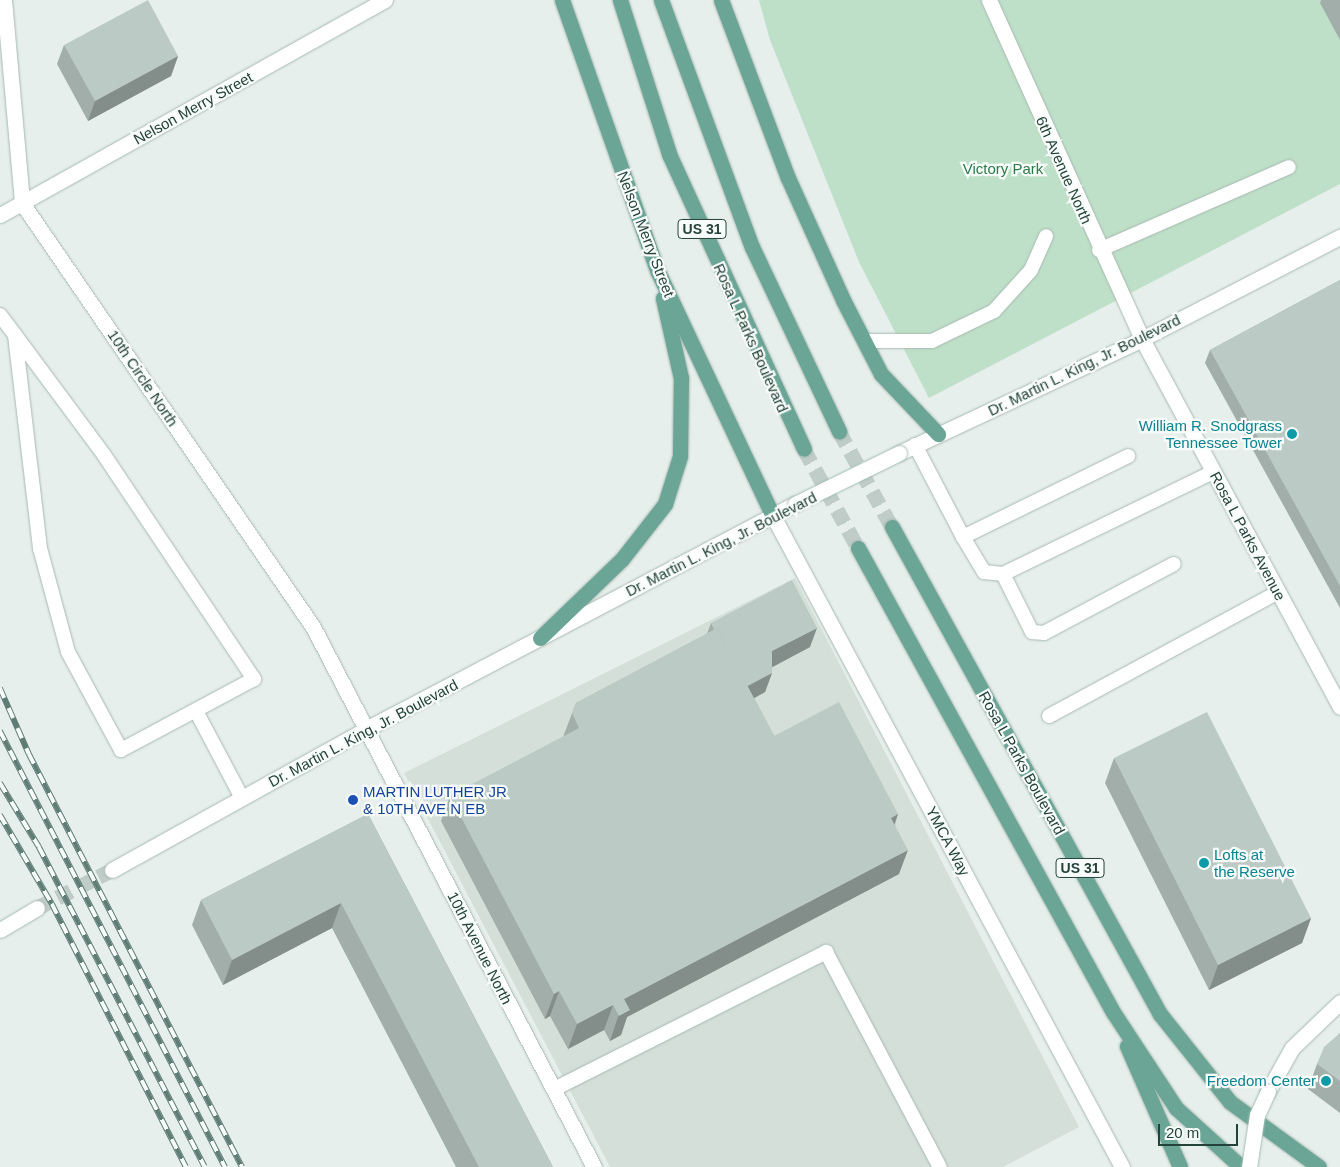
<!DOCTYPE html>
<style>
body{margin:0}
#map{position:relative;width:1340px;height:1167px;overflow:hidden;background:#e6efeb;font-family:Arial,sans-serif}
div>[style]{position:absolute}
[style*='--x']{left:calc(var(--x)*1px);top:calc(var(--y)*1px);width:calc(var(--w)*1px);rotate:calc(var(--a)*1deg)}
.built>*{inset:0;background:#d4dfda}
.green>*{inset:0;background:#bfe0c8}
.secondary-tunnel>*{height:15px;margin-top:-7.5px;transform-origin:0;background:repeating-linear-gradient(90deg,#bfccc8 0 15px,transparent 0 23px)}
.primary-tunnel>*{height:15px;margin-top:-7.5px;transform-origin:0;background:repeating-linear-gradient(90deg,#bfccc8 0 15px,transparent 0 23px)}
.roads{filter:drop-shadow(0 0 1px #a8b8b2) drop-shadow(0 0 1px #a8b8b2)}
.lane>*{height:14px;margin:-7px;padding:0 7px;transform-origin:7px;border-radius:7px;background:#fff}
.street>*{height:15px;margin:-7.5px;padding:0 7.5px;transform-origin:7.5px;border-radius:7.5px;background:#fff}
.secondary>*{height:15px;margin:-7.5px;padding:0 7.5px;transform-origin:7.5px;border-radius:7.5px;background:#fff}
.primary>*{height:15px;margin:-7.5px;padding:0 7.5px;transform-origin:7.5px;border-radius:7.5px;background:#6aa596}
.rail>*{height:5.5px;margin-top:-2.75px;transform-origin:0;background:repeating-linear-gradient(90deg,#f7fbf9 0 11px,#5f7d75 0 22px);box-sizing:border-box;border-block:1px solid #5f7d75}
.bridges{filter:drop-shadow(0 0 1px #a4bbb3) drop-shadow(0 0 1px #a4bbb3)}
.secondary-bridge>*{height:15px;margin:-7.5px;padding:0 7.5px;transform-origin:7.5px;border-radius:7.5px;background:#fff}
.wall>*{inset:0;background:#a1aea9}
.shaded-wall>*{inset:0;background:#838d89}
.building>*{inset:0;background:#bbcac4}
.dots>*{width:14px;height:14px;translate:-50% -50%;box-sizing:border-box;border:2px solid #f7fbf9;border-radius:50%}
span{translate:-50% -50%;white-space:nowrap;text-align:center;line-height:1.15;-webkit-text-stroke:4.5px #f7fbf9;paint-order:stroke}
.shield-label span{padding:1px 4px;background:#f7fbf9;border:1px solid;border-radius:4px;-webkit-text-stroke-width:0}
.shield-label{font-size:14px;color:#24423a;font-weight:700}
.street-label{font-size:15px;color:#24423a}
.park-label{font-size:15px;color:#2d7a4b}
.culture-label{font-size:15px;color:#0d838f}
.right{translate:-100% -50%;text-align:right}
.left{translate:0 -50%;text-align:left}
.transit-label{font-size:15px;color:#164399}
.scale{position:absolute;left:1158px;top:1124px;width:80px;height:22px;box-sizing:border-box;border:2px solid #24423a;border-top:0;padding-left:6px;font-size:15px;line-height:18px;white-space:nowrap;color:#24423a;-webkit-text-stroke:4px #f7fbf9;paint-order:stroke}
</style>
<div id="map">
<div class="built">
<div style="clip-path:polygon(795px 578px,1079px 1127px,1003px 1167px,610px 1167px,404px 773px)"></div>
</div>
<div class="green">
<div style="clip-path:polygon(759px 0,1340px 0,1340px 184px,929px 398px,859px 262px,770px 40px)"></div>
</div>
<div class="secondary-tunnel">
<div style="--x:37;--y:908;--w:84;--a:-26.9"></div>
</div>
<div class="primary-tunnel">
<div style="--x:839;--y:431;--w:110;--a:61.1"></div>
<div style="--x:804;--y:449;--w:113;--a:61.4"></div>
</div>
<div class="roads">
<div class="lane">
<div style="--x:1099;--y:250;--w:207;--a:-23.6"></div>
<div style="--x:0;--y:315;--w:25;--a:53"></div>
<div style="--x:15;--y:335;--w:149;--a:53.4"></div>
<div style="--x:104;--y:455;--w:270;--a:56.2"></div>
<div style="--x:254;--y:679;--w:151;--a:151.9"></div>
<div style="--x:121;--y:750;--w:111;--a:-118.4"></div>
<div style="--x:68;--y:652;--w:108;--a:-105.1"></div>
<div style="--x:40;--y:548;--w:214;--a:-96.7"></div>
<div style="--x:864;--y:341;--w:68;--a:0"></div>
<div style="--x:932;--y:341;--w:69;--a:-25.8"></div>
<div style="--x:994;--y:311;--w:55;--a:-47.9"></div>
<div style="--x:1031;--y:270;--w:37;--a:-66"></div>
<div style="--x:915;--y:445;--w:104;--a:62.4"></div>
<div style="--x:963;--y:537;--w:184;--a:-26.1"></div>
<div style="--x:963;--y:537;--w:41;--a:59"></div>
<div style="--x:984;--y:572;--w:19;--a:6"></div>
<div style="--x:1003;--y:574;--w:233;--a:-25.9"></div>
<div style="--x:1003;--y:574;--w:65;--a:63.4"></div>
<div style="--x:1032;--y:632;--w:12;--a:5"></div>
<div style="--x:1044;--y:633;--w:147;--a:-28"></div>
<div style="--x:196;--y:711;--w:98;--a:62.1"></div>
<div style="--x:1049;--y:716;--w:260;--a:-28.4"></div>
<div style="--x:554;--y:1089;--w:305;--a:-26.7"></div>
<div style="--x:826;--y:952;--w:243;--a:62.1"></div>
</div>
<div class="street">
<div style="--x:989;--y:0;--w:372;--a:65.7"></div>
<div style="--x:0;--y:215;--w:441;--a:-29.2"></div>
</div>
<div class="secondary">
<div style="--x:4;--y:0;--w:204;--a:84.9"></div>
<div style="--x:22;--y:203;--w:514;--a:55.54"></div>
<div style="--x:313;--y:627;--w:609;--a:62.51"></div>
<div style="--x:1142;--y:339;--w:418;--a:61.7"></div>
<div style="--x:899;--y:453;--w:268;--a:-25.1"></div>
<div style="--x:1142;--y:339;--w:223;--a:-27.3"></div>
<div style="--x:773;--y:516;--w:739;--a:61.8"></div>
<div style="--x:112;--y:870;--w:293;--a:-29"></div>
<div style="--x:368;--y:728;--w:482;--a:-27.7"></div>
<div style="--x:0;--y:930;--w:43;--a:-30.7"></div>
<div style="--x:1268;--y:1091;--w:49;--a:-60.8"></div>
<div style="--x:1292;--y:1048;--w:66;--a:-43.8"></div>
</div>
<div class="primary">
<div style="--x:562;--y:0;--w:288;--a:70.6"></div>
<div style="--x:658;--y:272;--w:270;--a:64.8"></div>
<div style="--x:620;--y:0;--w:162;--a:72.3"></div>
<div style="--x:669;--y:154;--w:324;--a:65.4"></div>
<div style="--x:661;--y:0;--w:263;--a:69.8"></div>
<div style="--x:752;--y:247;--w:204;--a:64.7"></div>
<div style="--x:721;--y:0;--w:190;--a:69.4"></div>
<div style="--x:788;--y:178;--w:134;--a:65.7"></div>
<div style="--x:843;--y:300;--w:83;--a:62.8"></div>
<div style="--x:881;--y:374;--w:83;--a:46.5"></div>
<div style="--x:892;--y:527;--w:556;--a:61.18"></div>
<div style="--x:1160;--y:1014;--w:112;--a:51.5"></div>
<div style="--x:1230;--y:1102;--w:110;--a:36.1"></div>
<div style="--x:858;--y:548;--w:529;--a:61.21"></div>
<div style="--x:1113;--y:1012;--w:115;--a:56.7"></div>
<div style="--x:1176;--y:1108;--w:88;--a:42.2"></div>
<div style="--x:540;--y:638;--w:114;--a:-43.9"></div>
<div style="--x:622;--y:559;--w:70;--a:-52"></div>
<div style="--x:665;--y:504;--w:50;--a:-72.6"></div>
<div style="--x:680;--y:456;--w:78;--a:-89.3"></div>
<div style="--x:681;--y:378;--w:82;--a:-102.7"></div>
<div style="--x:1127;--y:1046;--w:132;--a:66.3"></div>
</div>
</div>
<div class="rail">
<div style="--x:0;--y:688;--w:72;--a:66.3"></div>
<div style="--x:29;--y:754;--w:465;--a:62.7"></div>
<div style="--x:0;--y:731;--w:491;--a:62.7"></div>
<div style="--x:0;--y:783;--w:75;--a:58.6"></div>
<div style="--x:39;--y:847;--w:360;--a:62.6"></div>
<div style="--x:0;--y:815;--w:103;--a:59.7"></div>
<div style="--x:52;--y:904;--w:295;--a:63"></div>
</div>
<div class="bridges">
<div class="secondary-bridge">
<div style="--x:795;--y:504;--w:116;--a:-26.1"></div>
<div style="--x:1249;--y:1167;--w:53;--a:-81.3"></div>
<div style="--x:1257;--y:1115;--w:26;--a:-65"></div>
</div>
</div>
<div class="wall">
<div style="clip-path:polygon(1321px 0,1340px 0,1340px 40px,1320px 3px)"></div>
<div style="clip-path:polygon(64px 45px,178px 56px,171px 76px,88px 121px,57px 64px)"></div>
<div style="clip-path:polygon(1340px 280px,1340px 608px,1205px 363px,1210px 350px)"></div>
<div style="clip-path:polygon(711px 623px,810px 647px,772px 667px,772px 673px,765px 692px,754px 698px,774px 736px,898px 814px,895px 824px,899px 874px,627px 1017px,621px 1035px,610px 1041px,604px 1030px,568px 1049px,550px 1016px,545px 1019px,441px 821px,450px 796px,563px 737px,576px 703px,707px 634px)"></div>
<div style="clip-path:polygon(1114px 758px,1311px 918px,1302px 943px,1209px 990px,1105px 783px)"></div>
<div style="clip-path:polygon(368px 814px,553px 1167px,456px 1167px,332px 928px,223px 985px,192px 925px,201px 900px)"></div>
<div style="clip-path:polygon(1340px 1033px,1340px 1113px,1308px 1089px,1317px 1064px)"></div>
</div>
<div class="shaded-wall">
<div style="clip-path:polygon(178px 56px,171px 76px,88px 121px,95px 101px)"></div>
<div style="clip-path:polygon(817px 628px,810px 647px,765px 671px,772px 651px)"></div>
<div style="clip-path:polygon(772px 673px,765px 692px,738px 707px,745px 688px)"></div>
<div style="clip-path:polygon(898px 814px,889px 839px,891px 818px)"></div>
<div style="clip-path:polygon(908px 850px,899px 874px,627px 1017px,621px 1035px,610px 1041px,624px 999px)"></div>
<div style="clip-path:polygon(341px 903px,332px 928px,223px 985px,232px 960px)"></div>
<div style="clip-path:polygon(1311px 918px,1302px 943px,1209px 990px,1218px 965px)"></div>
<div style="clip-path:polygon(559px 991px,550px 1016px,545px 1019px,554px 994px)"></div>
<div style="clip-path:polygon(613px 1005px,604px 1030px,568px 1049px,577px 1024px)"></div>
</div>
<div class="building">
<div style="clip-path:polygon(148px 0,178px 56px,95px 101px,64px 45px)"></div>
<div style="clip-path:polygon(1340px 280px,1340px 586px,1210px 350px)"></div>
<div style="clip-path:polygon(792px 580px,817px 628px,772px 651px,772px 673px,747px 686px,717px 628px,714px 630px,711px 623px)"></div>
<div style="clip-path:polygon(717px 628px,774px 736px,839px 702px,898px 814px,891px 818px,908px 850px,624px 999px,630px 1010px,619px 1016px,613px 1005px,577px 1024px,559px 991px,554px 994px,450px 796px,579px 728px,572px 713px,576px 703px)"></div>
<div style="clip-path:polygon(1207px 712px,1311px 918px,1218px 965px,1114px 758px)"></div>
<div style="clip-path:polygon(368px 814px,553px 1167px,479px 1167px,341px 903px,232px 960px,201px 900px)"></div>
<div style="clip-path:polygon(1340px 1033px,1340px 1081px,1317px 1064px,1324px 1047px)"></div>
</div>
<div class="dots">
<div style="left:1292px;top:434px;background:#0f9aa8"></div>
<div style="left:353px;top:800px;background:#1a4fb4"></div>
<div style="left:1204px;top:863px;background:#0f9aa8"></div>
<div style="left:1326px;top:1081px;background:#0f9aa8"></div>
</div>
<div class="shield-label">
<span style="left:702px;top:229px">US 31</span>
<span style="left:1080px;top:868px">US 31</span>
</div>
<div class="street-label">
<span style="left:193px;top:108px;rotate:-29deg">Nelson Merry Street</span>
<span style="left:1064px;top:170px;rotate:66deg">6th Avenue North</span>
<span style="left:646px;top:234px;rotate:69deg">Nelson Merry Street</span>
<span style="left:751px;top:338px;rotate:66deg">Rosa L Parks Boulevard</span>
<span style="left:1084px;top:365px;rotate:-26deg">Dr. Martin L. King, Jr. Boulevard</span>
<span style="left:143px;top:378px;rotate:56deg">10th Circle North</span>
<span style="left:1248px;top:536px;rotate:62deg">Rosa L Parks Avenue</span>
<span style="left:721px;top:544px;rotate:-27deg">Dr. Martin L. King, Jr. Boulevard</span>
<span style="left:363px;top:733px;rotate:-28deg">Dr. Martin L. King, Jr. Boulevard</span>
<span style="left:1022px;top:763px;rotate:61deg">Rosa L Parks Boulevard</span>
<span style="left:948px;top:841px;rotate:62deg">YMCA Way</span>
<span style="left:480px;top:948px;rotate:63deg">10th Avenue North</span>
</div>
<div class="park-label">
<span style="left:1003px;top:169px">Victory Park</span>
</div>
<div class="culture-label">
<span class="right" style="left:1282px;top:434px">William R. Snodgrass<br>Tennessee Tower</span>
<span class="left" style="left:1214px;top:863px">Lofts at<br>the Reserve</span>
<span class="right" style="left:1316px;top:1081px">Freedom Center</span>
</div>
<div class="transit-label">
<span class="left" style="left:363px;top:800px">MARTIN LUTHER JR<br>&amp; 10TH AVE N EB</span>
</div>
<div class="scale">20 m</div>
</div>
